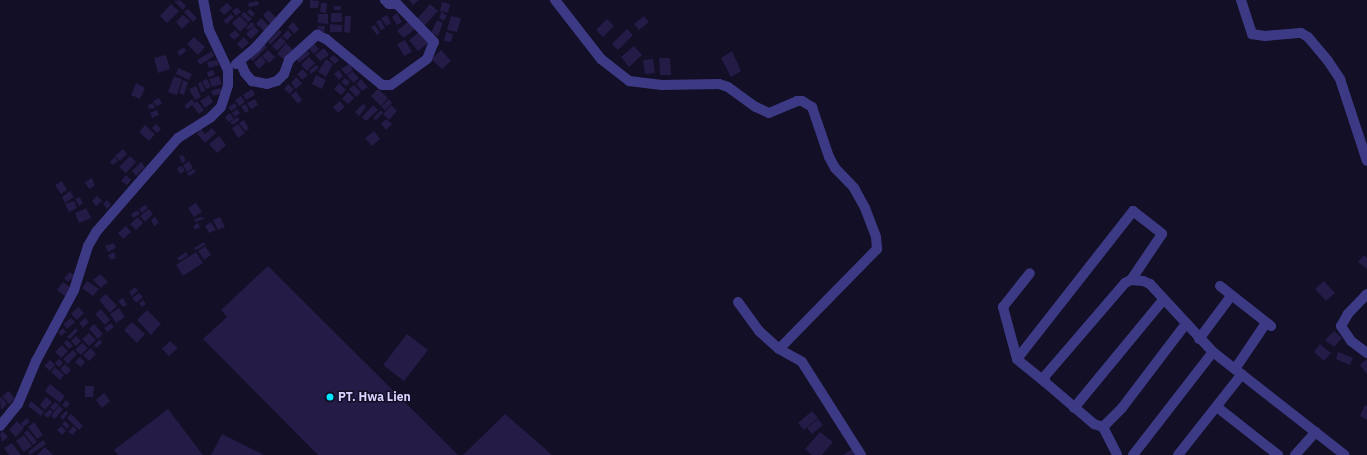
<!DOCTYPE html>
<style>
body{margin:0}
#map{position:relative;width:1367px;height:455px;overflow:hidden;background:#130f26;font-family:"IBM Plex Sans",sans-serif}
div>[style]{position:absolute}
[style*='--x']{left:calc(var(--x)*1px);top:calc(var(--y)*1px);width:calc(var(--w)*1px);rotate:calc(var(--a)*1deg)}
.building>*{inset:0;background:#241b47}
.minor>*{height:10px;margin:-5px;padding:0 5px;transform-origin:5px;border-radius:5px;background:#3d3a85}
.dots>*{width:11px;height:11px;translate:-50% -50%;box-sizing:border-box;border:2px solid #130f26;border-radius:50%}
span{translate:-50% -50%;white-space:nowrap;text-align:center;line-height:1.15;-webkit-text-stroke:3px #130f26;paint-order:stroke}
.poi-label{font-size:12px;color:#d9d4ff;font-weight:700}
.left{translate:0 -50%;text-align:left}
</style>
<div id="map">
<div class="building">
<div style="clip-path:polygon(180px 0,186px 6px,183px 10px,174px 1px)"></div>
<div style="clip-path:polygon(310px 0,319px 1px,318px 8px,310px 8px)"></div>
<div style="clip-path:polygon(409px 0,419px 0,413px 5px)"></div>
<div style="clip-path:polygon(258px 1px,259px 5px,249px 7px,248px 3px)"></div>
<div style="clip-path:polygon(442px 2px,450px 4px,448px 13px,440px 11px)"></div>
<div style="clip-path:polygon(227px 3px,232px 8px,224px 15px,219px 10px)"></div>
<div style="clip-path:polygon(321px 3px,327px 3px,326px 13px,320px 12px)"></div>
<div style="clip-path:polygon(171px 4px,179px 11px,167px 23px,160px 16px)"></div>
<div style="clip-path:polygon(430px 4px,438px 11px,424px 26px,417px 19px)"></div>
<div style="clip-path:polygon(334px 6px,341px 6px,341px 10px,334px 10px)"></div>
<div style="clip-path:polygon(237px 7px,241px 12px,236px 16px,232px 11px)"></div>
<div style="clip-path:polygon(188px 9px,197px 18px,193px 22px,184px 12px)"></div>
<div style="clip-path:polygon(250px 9px,255px 14px,252px 17px,247px 12px)"></div>
<div style="clip-path:polygon(269px 10px,276px 18px,270px 24px,263px 15px)"></div>
<div style="clip-path:polygon(244px 12px,252px 19px,248px 22px,241px 15px)"></div>
<div style="clip-path:polygon(441px 12px,447px 15px,444px 21px,439px 18px)"></div>
<div style="clip-path:polygon(331px 13px,342px 13px,342px 22px,331px 22px)"></div>
<div style="clip-path:polygon(397px 13px,402px 22px,397px 25px,392px 17px)"></div>
<div style="clip-path:polygon(231px 14px,234px 17px,227px 24px,223px 21px)"></div>
<div style="clip-path:polygon(318px 14px,328px 14px,328px 24px,318px 23px)"></div>
<div style="clip-path:polygon(183px 15px,190px 21px,182px 29px,176px 22px)"></div>
<div style="clip-path:polygon(387px 15px,391px 23px,386px 26px,381px 18px)"></div>
<div style="clip-path:polygon(240px 16px,248px 24px,240px 32px,232px 23px)"></div>
<div style="clip-path:polygon(345px 16px,351px 16px,350px 33px,344px 32px)"></div>
<div style="clip-path:polygon(451px 16px,461px 18px,457px 32px,447px 30px)"></div>
<div style="clip-path:polygon(644px 16px,649px 22px,639px 30px,634px 24px)"></div>
<div style="clip-path:polygon(261px 18px,269px 26px,264px 31px,256px 24px)"></div>
<div style="clip-path:polygon(380px 19px,385px 28px,381px 30px,376px 22px)"></div>
<div style="clip-path:polygon(607px 19px,614px 26px,603px 37px,596px 30px)"></div>
<div style="clip-path:polygon(410px 20px,416px 28px,404px 38px,397px 31px)"></div>
<div style="clip-path:polygon(437px 20px,443px 23px,438px 36px,431px 33px)"></div>
<div style="clip-path:polygon(252px 22px,255px 25px,248px 30px,246px 28px)"></div>
<div style="clip-path:polygon(293px 22px,299px 29px,294px 34px,288px 27px)"></div>
<div style="clip-path:polygon(330px 24px,342px 25px,342px 32px,330px 32px)"></div>
<div style="clip-path:polygon(375px 25px,380px 33px,377px 35px,371px 27px)"></div>
<div style="clip-path:polygon(254px 26px,259px 31px,251px 39px,246px 34px)"></div>
<div style="clip-path:polygon(318px 26px,325px 26px,324px 32px,317px 32px)"></div>
<div style="clip-path:polygon(627px 29px,633px 35px,618px 50px,612px 44px)"></div>
<div style="clip-path:polygon(235px 30px,240px 35px,234px 40px,229px 35px)"></div>
<div style="clip-path:polygon(279px 30px,282px 32px,270px 45px,268px 42px)"></div>
<div style="clip-path:polygon(288px 30px,292px 35px,287px 40px,282px 36px)"></div>
<div style="clip-path:polygon(421px 31px,430px 42px,418px 51px,409px 40px)"></div>
<div style="clip-path:polygon(446px 32px,453px 34px,451px 42px,444px 41px)"></div>
<div style="clip-path:polygon(194px 37px,205px 47px,198px 55px,187px 44px)"></div>
<div style="clip-path:polygon(244px 37px,249px 43px,242px 49px,237px 44px)"></div>
<div style="clip-path:polygon(281px 37px,286px 42px,277px 51px,272px 46px)"></div>
<div style="clip-path:polygon(405px 40px,412px 52px,404px 56px,397px 44px)"></div>
<div style="clip-path:polygon(286px 43px,293px 50px,285px 60px,277px 54px)"></div>
<div style="clip-path:polygon(314px 43px,319px 49px,314px 54px,308px 48px)"></div>
<div style="clip-path:polygon(264px 44px,267px 47px,253px 61px,250px 58px)"></div>
<div style="clip-path:polygon(634px 46px,642px 55px,629px 67px,621px 57px)"></div>
<div style="clip-path:polygon(184px 47px,186px 51px,180px 56px,177px 52px)"></div>
<div style="clip-path:polygon(324px 48px,329px 55px,320px 61px,315px 55px)"></div>
<div style="clip-path:polygon(268px 50px,275px 57px,269px 63px,262px 56px)"></div>
<div style="clip-path:polygon(307px 50px,310px 54px,299px 63px,296px 58px)"></div>
<div style="clip-path:polygon(441px 50px,451px 61px,442px 69px,431px 59px)"></div>
<div style="clip-path:polygon(212px 51px,214px 56px,200px 65px,197px 60px)"></div>
<div style="clip-path:polygon(732px 51px,741px 71px,731px 77px,721px 58px)"></div>
<div style="clip-path:polygon(166px 55px,170px 69px,158px 73px,154px 58px)"></div>
<div style="clip-path:polygon(333px 55px,339px 60px,335px 64px,329px 59px)"></div>
<div style="clip-path:polygon(261px 56px,266px 62px,259px 69px,254px 63px)"></div>
<div style="clip-path:polygon(309px 57px,315px 63px,307px 71px,301px 65px)"></div>
<div style="clip-path:polygon(659px 58px,670px 58px,671px 75px,660px 75px)"></div>
<div style="clip-path:polygon(326px 59px,333px 64px,326px 77px,318px 72px)"></div>
<div style="clip-path:polygon(653px 59px,655px 73px,645px 74px,643px 60px)"></div>
<div style="clip-path:polygon(217px 60px,219px 65px,209px 68px,207px 62px)"></div>
<div style="clip-path:polygon(349px 64px,353px 70px,346px 75px,341px 69px)"></div>
<div style="clip-path:polygon(316px 65px,319px 68px,311px 74px,309px 71px)"></div>
<div style="clip-path:polygon(178px 68px,192px 74px,189px 80px,176px 74px)"></div>
<div style="clip-path:polygon(303px 69px,308px 75px,302px 80px,297px 74px)"></div>
<div style="clip-path:polygon(213px 70px,215px 75px,208px 77px,207px 72px)"></div>
<div style="clip-path:polygon(339px 70px,343px 76px,339px 80px,334px 74px)"></div>
<div style="clip-path:polygon(352px 71px,359px 78px,354px 83px,347px 76px)"></div>
<div style="clip-path:polygon(316px 75px,326px 80px,322px 89px,312px 84px)"></div>
<div style="clip-path:polygon(174px 76px,182px 79px,177px 95px,168px 92px)"></div>
<div style="clip-path:polygon(219px 76px,222px 84px,212px 87px,209px 79px)"></div>
<div style="clip-path:polygon(296px 77px,302px 83px,296px 89px,291px 83px)"></div>
<div style="clip-path:polygon(345px 78px,350px 82px,346px 86px,341px 82px)"></div>
<div style="clip-path:polygon(207px 79px,211px 87px,206px 89px,202px 81px)"></div>
<div style="clip-path:polygon(361px 79px,368px 87px,362px 91px,356px 84px)"></div>
<div style="clip-path:polygon(183px 80px,188px 82px,184px 95px,179px 93px)"></div>
<div style="clip-path:polygon(202px 82px,205px 91px,201px 92px,198px 83px)"></div>
<div style="clip-path:polygon(136px 83px,145px 88px,140px 99px,131px 95px)"></div>
<div style="clip-path:polygon(339px 83px,346px 90px,341px 95px,334px 89px)"></div>
<div style="clip-path:polygon(288px 84px,294px 89px,290px 94px,284px 89px)"></div>
<div style="clip-path:polygon(354px 85px,361px 92px,356px 97px,349px 89px)"></div>
<div style="clip-path:polygon(196px 86px,201px 97px,195px 100px,189px 89px)"></div>
<div style="clip-path:polygon(220px 88px,222px 93px,213px 96px,211px 91px)"></div>
<div style="clip-path:polygon(252px 89px,255px 95px,246px 100px,243px 95px)"></div>
<div style="clip-path:polygon(378px 89px,388px 98px,381px 106px,371px 96px)"></div>
<div style="clip-path:polygon(296px 91px,302px 100px,298px 104px,291px 95px)"></div>
<div style="clip-path:polygon(348px 92px,354px 98px,348px 104px,342px 99px)"></div>
<div style="clip-path:polygon(209px 95px,213px 102px,205px 108px,200px 101px)"></div>
<div style="clip-path:polygon(241px 96px,245px 102px,239px 106px,235px 100px)"></div>
<div style="clip-path:polygon(159px 98px,162px 104px,156px 106px,153px 101px)"></div>
<div style="clip-path:polygon(192px 99px,195px 103px,197px 101px,204px 110px,199px 114px,192px 105px,187px 109px,184px 106px)"></div>
<div style="clip-path:polygon(255px 99px,258px 105px,251px 109px,247px 103px)"></div>
<div style="clip-path:polygon(389px 99px,392px 103px,385px 110px,381px 107px)"></div>
<div style="clip-path:polygon(340px 101px,345px 107px,338px 113px,333px 107px)"></div>
<div style="clip-path:polygon(153px 103px,155px 108px,149px 109px,148px 105px)"></div>
<div style="clip-path:polygon(235px 103px,237px 107px,231px 111px,228px 107px)"></div>
<div style="clip-path:polygon(246px 104px,249px 111px,245px 113px,241px 106px)"></div>
<div style="clip-path:polygon(363px 104px,366px 107px,359px 116px,355px 112px)"></div>
<div style="clip-path:polygon(373px 105px,378px 110px,366px 121px,362px 117px)"></div>
<div style="clip-path:polygon(391px 105px,397px 111px,389px 120px,383px 114px)"></div>
<div style="clip-path:polygon(237px 109px,240px 113px,235px 117px,232px 113px)"></div>
<div style="clip-path:polygon(157px 110px,159px 115px,152px 118px,150px 113px)"></div>
<div style="clip-path:polygon(381px 110px,383px 113px,376px 120px,373px 118px)"></div>
<div style="clip-path:polygon(230px 113px,234px 119px,228px 122px,225px 117px)"></div>
<div style="clip-path:polygon(238px 117px,240px 120px,232px 125px,230px 122px)"></div>
<div style="clip-path:polygon(386px 119px,392px 124px,386px 130px,381px 124px)"></div>
<div style="clip-path:polygon(244px 120px,249px 129px,245px 131px,239px 123px)"></div>
<div style="clip-path:polygon(156px 124px,161px 129px,157px 133px,152px 128px)"></div>
<div style="clip-path:polygon(238px 124px,245px 133px,238px 138px,232px 128px)"></div>
<div style="clip-path:polygon(145px 125px,155px 134px,149px 141px,139px 132px)"></div>
<div style="clip-path:polygon(212px 128px,216px 133px,205px 143px,197px 134px,201px 129px,205px 134px)"></div>
<div style="clip-path:polygon(374px 131px,380px 139px,372px 146px,365px 138px)"></div>
<div style="clip-path:polygon(219px 136px,226px 145px,217px 153px,209px 144px)"></div>
<div style="clip-path:polygon(123px 149px,127px 154px,120px 161px,115px 156px)"></div>
<div style="clip-path:polygon(183px 155px,186px 161px,182px 163px,179px 156px)"></div>
<div style="clip-path:polygon(130px 156px,136px 162px,126px 173px,119px 167px)"></div>
<div style="clip-path:polygon(115px 157px,118px 161px,113px 165px,110px 162px)"></div>
<div style="clip-path:polygon(189px 161px,193px 168px,187px 172px,183px 165px)"></div>
<div style="clip-path:polygon(141px 162px,145px 167px,136px 176px,132px 171px)"></div>
<div style="clip-path:polygon(182px 166px,185px 171px,180px 174px,177px 168px)"></div>
<div style="clip-path:polygon(194px 169px,196px 172px,189px 176px,187px 173px)"></div>
<div style="clip-path:polygon(126px 175px,131px 180px,127px 185px,121px 181px)"></div>
<div style="clip-path:polygon(92px 178px,95px 186px,89px 189px,85px 182px)"></div>
<div style="clip-path:polygon(62px 181px,67px 190px,61px 194px,55px 185px)"></div>
<div style="clip-path:polygon(70px 191px,74px 197px,65px 203px,62px 197px)"></div>
<div style="clip-path:polygon(97px 196px,102px 201px,96px 206px,92px 201px)"></div>
<div style="clip-path:polygon(80px 197px,83px 204px,79px 206px,75px 199px)"></div>
<div style="clip-path:polygon(107px 200px,111px 205px,107px 209px,103px 204px)"></div>
<div style="clip-path:polygon(74px 201px,77px 208px,69px 212px,65px 204px)"></div>
<div style="clip-path:polygon(196px 203px,202px 212px,194px 217px,188px 208px)"></div>
<div style="clip-path:polygon(145px 205px,148px 208px,142px 213px,139px 209px)"></div>
<div style="clip-path:polygon(86px 208px,91px 218px,79px 223px,75px 213px)"></div>
<div style="clip-path:polygon(149px 209px,153px 214px,145px 222px,140px 216px)"></div>
<div style="clip-path:polygon(138px 210px,140px 214px,133px 218px,131px 214px)"></div>
<div style="clip-path:polygon(138px 217px,143px 223px,136px 230px,130px 224px)"></div>
<div style="clip-path:polygon(155px 217px,159px 223px,154px 226px,151px 220px)"></div>
<div style="clip-path:polygon(203px 217px,204px 219px,195px 222px,194px 219px)"></div>
<div style="clip-path:polygon(220px 217px,225px 227px,218px 230px,213px 220px)"></div>
<div style="clip-path:polygon(211px 222px,216px 230px,209px 233px,205px 226px)"></div>
<div style="clip-path:polygon(198px 223px,200px 227px,195px 230px,193px 226px)"></div>
<div style="clip-path:polygon(126px 226px,131px 232px,123px 239px,118px 233px)"></div>
<div style="clip-path:polygon(204px 242px,205px 245px,196px 250px,194px 248px)"></div>
<div style="clip-path:polygon(114px 243px,116px 248px,108px 252px,105px 246px)"></div>
<div style="clip-path:polygon(205px 246px,211px 255px,204px 260px,198px 251px)"></div>
<div style="clip-path:polygon(114px 252px,116px 258px,111px 260px,108px 255px)"></div>
<div style="clip-path:polygon(186px 252px,188px 256px,179px 261px,177px 258px)"></div>
<div style="clip-path:polygon(196px 252px,203px 263px,183px 276px,176px 265px)"></div>
<div style="clip-path:polygon(1364px 255px,1367px 258px,1367px 269px,1358px 262px)"></div>
<div style="clip-path:polygon(268px 266px,458px 455px,318px 455px,203px 339px,227px 317px,221px 310px)"></div>
<div style="clip-path:polygon(70px 272px,75px 276px,68px 282px,64px 278px)"></div>
<div style="clip-path:polygon(100px 274px,108px 282px,101px 288px,93px 280px)"></div>
<div style="clip-path:polygon(87px 281px,99px 289px,93px 296px,82px 288px)"></div>
<div style="clip-path:polygon(1324px 281px,1335px 293px,1326px 301px,1315px 289px)"></div>
<div style="clip-path:polygon(63px 282px,71px 288px,65px 296px,57px 290px)"></div>
<div style="clip-path:polygon(135px 287px,138px 291px,132px 296px,129px 292px)"></div>
<div style="clip-path:polygon(139px 293px,143px 297px,136px 303px,132px 298px)"></div>
<div style="clip-path:polygon(106px 294px,117px 306px,110px 313px,99px 300px)"></div>
<div style="clip-path:polygon(123px 298px,127px 305px,123px 307px,118px 301px)"></div>
<div style="clip-path:polygon(143px 300px,146px 304px,142px 307px,139px 303px)"></div>
<div style="clip-path:polygon(78px 307px,84px 313px,77px 320px,71px 314px)"></div>
<div style="clip-path:polygon(119px 308px,125px 317px,116px 323px,110px 314px)"></div>
<div style="clip-path:polygon(101px 309px,110px 320px,105px 325px,95px 314px)"></div>
<div style="clip-path:polygon(147px 310px,161px 324px,151px 335px,137px 320px)"></div>
<div style="clip-path:polygon(71px 318px,75px 322px,67px 329px,63px 324px)"></div>
<div style="clip-path:polygon(85px 318px,89px 322px,83px 328px,79px 323px)"></div>
<div style="clip-path:polygon(132px 322px,145px 334px,137px 343px,124px 330px)"></div>
<div style="clip-path:polygon(111px 323px,114px 327px,107px 332px,104px 328px)"></div>
<div style="clip-path:polygon(94px 324px,103px 334px,98px 339px,89px 329px)"></div>
<div style="clip-path:polygon(63px 328px,66px 332px,61px 336px,58px 332px)"></div>
<div style="clip-path:polygon(76px 328px,78px 331px,70px 339px,67px 337px)"></div>
<div style="clip-path:polygon(1334px 331px,1342px 338px,1334px 347px,1325px 340px)"></div>
<div style="clip-path:polygon(89px 333px,96px 340px,89px 346px,82px 339px)"></div>
<div style="clip-path:polygon(407px 334px,428px 350px,404px 381px,383px 365px)"></div>
<div style="clip-path:polygon(76px 336px,81px 341px,76px 346px,71px 341px)"></div>
<div style="clip-path:polygon(100px 339px,102px 343px,96px 348px,94px 345px)"></div>
<div style="clip-path:polygon(67px 340px,73px 346px,69px 349px,64px 343px)"></div>
<div style="clip-path:polygon(170px 341px,178px 348px,169px 356px,162px 349px)"></div>
<div style="clip-path:polygon(82px 343px,88px 348px,81px 355px,75px 350px)"></div>
<div style="clip-path:polygon(1320px 344px,1331px 353px,1324px 361px,1314px 352px)"></div>
<div style="clip-path:polygon(62px 345px,68px 351px,61px 358px,55px 352px)"></div>
<div style="clip-path:polygon(91px 348px,96px 354px,89px 361px,83px 355px)"></div>
<div style="clip-path:polygon(73px 350px,77px 354px,68px 364px,63px 359px)"></div>
<div style="clip-path:polygon(1338px 352px,1353px 358px,1350px 365px,1336px 359px)"></div>
<div style="clip-path:polygon(80px 357px,85px 362px,81px 367px,75px 362px)"></div>
<div style="clip-path:polygon(59px 359px,63px 363px,59px 367px,55px 363px)"></div>
<div style="clip-path:polygon(1367px 359px,1367px 374px,1360px 365px)"></div>
<div style="clip-path:polygon(50px 360px,55px 365px,50px 371px,44px 366px)"></div>
<div style="clip-path:polygon(65px 364px,71px 370px,66px 375px,60px 369px)"></div>
<div style="clip-path:polygon(55px 367px,64px 375px,60px 380px,51px 372px)"></div>
<div style="clip-path:polygon(50px 384px,65px 396px,60px 403px,45px 391px)"></div>
<div style="clip-path:polygon(85px 386px,94px 386px,93px 397px,85px 397px)"></div>
<div style="clip-path:polygon(9px 391px,15px 399px,9px 404px,2px 396px)"></div>
<div style="clip-path:polygon(104px 393px,110px 401px,102px 408px,96px 400px)"></div>
<div style="clip-path:polygon(1px 397px,7px 404px,1px 410px,0 398px)"></div>
<div style="clip-path:polygon(46px 397px,52px 402px,45px 410px,40px 405px)"></div>
<div style="clip-path:polygon(66px 400px,70px 404px,66px 408px,62px 405px)"></div>
<div style="clip-path:polygon(31px 401px,44px 412px,41px 416px,28px 406px)"></div>
<div style="clip-path:polygon(55px 402px,59px 405px,54px 411px,50px 407px)"></div>
<div style="clip-path:polygon(1365px 405px,1367px 406px,1367px 420px,1360px 416px)"></div>
<div style="clip-path:polygon(59px 406px,63px 409px,55px 419px,51px 416px)"></div>
<div style="clip-path:polygon(50px 409px,53px 412px,48px 418px,44px 415px)"></div>
<div style="clip-path:polygon(168px 409px,203px 455px,118px 455px,114px 450px)"></div>
<div style="clip-path:polygon(66px 411px,68px 413px,63px 420px,60px 417px)"></div>
<div style="clip-path:polygon(812px 411px,818px 418px,804px 430px,798px 423px)"></div>
<div style="clip-path:polygon(71px 414px,83px 426px,79px 430px,67px 418px)"></div>
<div style="clip-path:polygon(505px 414px,552px 455px,463px 455px)"></div>
<div style="clip-path:polygon(27px 418px,30px 422px,23px 427px,21px 423px)"></div>
<div style="clip-path:polygon(818px 419px,823px 425px,812px 434px,807px 428px)"></div>
<div style="clip-path:polygon(17px 421px,24px 428px,16px 437px,9px 430px)"></div>
<div style="clip-path:polygon(65px 421px,70px 426px,67px 429px,62px 424px)"></div>
<div style="clip-path:polygon(34px 422px,43px 435px,37px 439px,28px 427px)"></div>
<div style="clip-path:polygon(61px 426px,66px 431px,62px 435px,57px 430px)"></div>
<div style="clip-path:polygon(73px 426px,77px 430px,73px 435px,68px 432px)"></div>
<div style="clip-path:polygon(28px 430px,37px 442px,33px 445px,24px 433px)"></div>
<div style="clip-path:polygon(3px 431px,8px 437px,2px 442px,0 434px)"></div>
<div style="clip-path:polygon(820px 432px,833px 442px,822px 455px,812px 455px,805px 449px)"></div>
<div style="clip-path:polygon(222px 434px,264px 455px,211px 455px)"></div>
<div style="clip-path:polygon(24px 435px,32px 446px,24px 452px,16px 441px)"></div>
<div style="clip-path:polygon(43px 440px,46px 444px,30px 455px,28px 452px)"></div>
<div style="clip-path:polygon(12px 443px,21px 455px,9px 455px,4px 448px)"></div>
<div style="clip-path:polygon(45px 447px,53px 455px,37px 455px)"></div>
<div style="clip-path:polygon(854px 448px,857px 455px,843px 455px)"></div>
</div>
<div class="minor">
<div style="--x:555;--y:0;--w:75;--a:52.1"></div>
<div style="--x:601;--y:59;--w:36;--a:38"></div>
<div style="--x:629;--y:81;--w:33;--a:7"></div>
<div style="--x:662;--y:85;--w:57;--a:-1"></div>
<div style="--x:719;--y:84;--w:9;--a:18"></div>
<div style="--x:728;--y:87;--w:34;--a:36"></div>
<div style="--x:756;--y:107;--w:14;--a:25"></div>
<div style="--x:769;--y:113;--w:30;--a:-23"></div>
<div style="--x:797;--y:101;--w:5;--a:0"></div>
<div style="--x:802;--y:101;--w:12;--a:31"></div>
<div style="--x:812;--y:107;--w:53;--a:71.2"></div>
<div style="--x:829;--y:157;--w:13;--a:61"></div>
<div style="--x:835;--y:168;--w:28;--a:46"></div>
<div style="--x:854;--y:188;--w:23;--a:61"></div>
<div style="--x:865;--y:208;--w:31;--a:69"></div>
<div style="--x:876;--y:237;--w:12;--a:85"></div>
<div style="--x:877;--y:249;--w:140;--a:134.4"></div>
<div style="--x:1241;--y:0;--w:36;--a:72"></div>
<div style="--x:1252;--y:34;--w:13;--a:9"></div>
<div style="--x:1265;--y:36;--w:36;--a:-5"></div>
<div style="--x:1301;--y:33;--w:8;--a:30"></div>
<div style="--x:1308;--y:37;--w:31;--a:50"></div>
<div style="--x:1328;--y:61;--w:22;--a:56"></div>
<div style="--x:1340;--y:79;--w:86;--a:71.8"></div>
<div style="--x:240;--y:61;--w:13;--a:67"></div>
<div style="--x:245;--y:73;--w:11;--a:49"></div>
<div style="--x:252;--y:81;--w:15;--a:11"></div>
<div style="--x:267;--y:84;--w:10;--a:-17"></div>
<div style="--x:277;--y:81;--w:10;--a:-45"></div>
<div style="--x:284;--y:74;--w:15;--a:-70"></div>
<div style="--x:289;--y:60;--w:38;--a:-42"></div>
<div style="--x:317;--y:35;--w:10;--a:24"></div>
<div style="--x:326;--y:39;--w:72;--a:39.4"></div>
<div style="--x:382;--y:85;--w:9;--a:0"></div>
<div style="--x:391;--y:85;--w:44;--a:-35.8"></div>
<div style="--x:427;--y:59;--w:18;--a:-68"></div>
<div style="--x:434;--y:42;--w:53;--a:-134.2"></div>
<div style="--x:397;--y:4;--w:8;--a:180"></div>
<div style="--x:389;--y:4;--w:6;--a:-135"></div>
<div style="--x:236;--y:64;--w:26;--a:-40"></div>
<div style="--x:256;--y:47;--w:63;--a:-48.2"></div>
<div style="--x:1220;--y:286;--w:65;--a:38.1"></div>
<div style="--x:1367;--y:294;--w:28;--a:134"></div>
<div style="--x:1348;--y:314;--w:14;--a:120"></div>
<div style="--x:1341;--y:326;--w:18;--a:56"></div>
<div style="--x:1351;--y:341;--w:20;--a:37"></div>
<div style="--x:738;--y:302;--w:36;--a:54"></div>
<div style="--x:759;--y:331;--w:27;--a:42"></div>
<div style="--x:779;--y:349;--w:26;--a:29"></div>
<div style="--x:802;--y:362;--w:110;--a:57.6"></div>
<div style="--x:1185;--y:325;--w:104;--a:127.2"></div>
<div style="--x:1122;--y:408;--w:27;--a:135"></div>
<div style="--x:1103;--y:427;--w:9;--a:-162"></div>
<div style="--x:1094;--y:424;--w:65;--a:-139.4"></div>
<div style="--x:1045;--y:382;--w:6;--a:-90"></div>
<div style="--x:1045;--y:376;--w:123;--a:-49.3"></div>
<div style="--x:1125;--y:283;--w:7;--a:-27"></div>
<div style="--x:1131;--y:280;--w:12;--a:5"></div>
<div style="--x:1143;--y:281;--w:8;--a:23"></div>
<div style="--x:1150;--y:284;--w:93;--a:47.2"></div>
<div style="--x:1213;--y:352;--w:167;--a:38"></div>
<div style="--x:1199;--y:339;--w:54;--a:-53.3"></div>
<div style="--x:1017;--y:359;--w:54;--a:-105.1"></div>
<div style="--x:1003;--y:307;--w:43;--a:-51.5"></div>
<div style="--x:1235;--y:369;--w:55;--a:-56"></div>
<div style="--x:1045;--y:382;--w:36;--a:-141"></div>
<div style="--x:1017;--y:359;--w:188;--a:-51.9"></div>
<div style="--x:1133;--y:211;--w:37;--a:38"></div>
<div style="--x:1162;--y:234;--w:55;--a:124"></div>
<div style="--x:1217;--y:407;--w:78;--a:38.2"></div>
<div style="--x:1074;--y:408;--w:140;--a:-50.5"></div>
<div style="--x:0;--y:426;--w:28;--a:-51"></div>
<div style="--x:18;--y:404;--w:47;--a:-67.3"></div>
<div style="--x:36;--y:361;--w:81;--a:-61.8"></div>
<div style="--x:74;--y:290;--w:46;--a:-72.3"></div>
<div style="--x:88;--y:246;--w:16;--a:-60"></div>
<div style="--x:96;--y:232;--w:125;--a:-48.9"></div>
<div style="--x:178;--y:138;--w:39;--a:-32"></div>
<div style="--x:211;--y:117;--w:14;--a:-45"></div>
<div style="--x:221;--y:107;--w:23;--a:-72"></div>
<div style="--x:228;--y:85;--w:15;--a:-90"></div>
<div style="--x:228;--y:70;--w:44;--a:-115.4"></div>
<div style="--x:209;--y:30;--w:31;--a:-101"></div>
<div style="--x:1103;--y:427;--w:31;--a:63"></div>
<div style="--x:1133;--y:455;--w:130;--a:-52.2"></div>
<div style="--x:1178;--y:455;--w:103;--a:-51.7"></div>
<div style="--x:1295;--y:455;--w:31;--a:-48"></div>
</div>
<div class="dots">
<div style="left:330px;top:397px;background:#00e5ff"></div>
</div>
<div class="poi-label">
<span class="left" style="left:338px;top:397px">PT. Hwa Lien</span>
</div>
</div>
